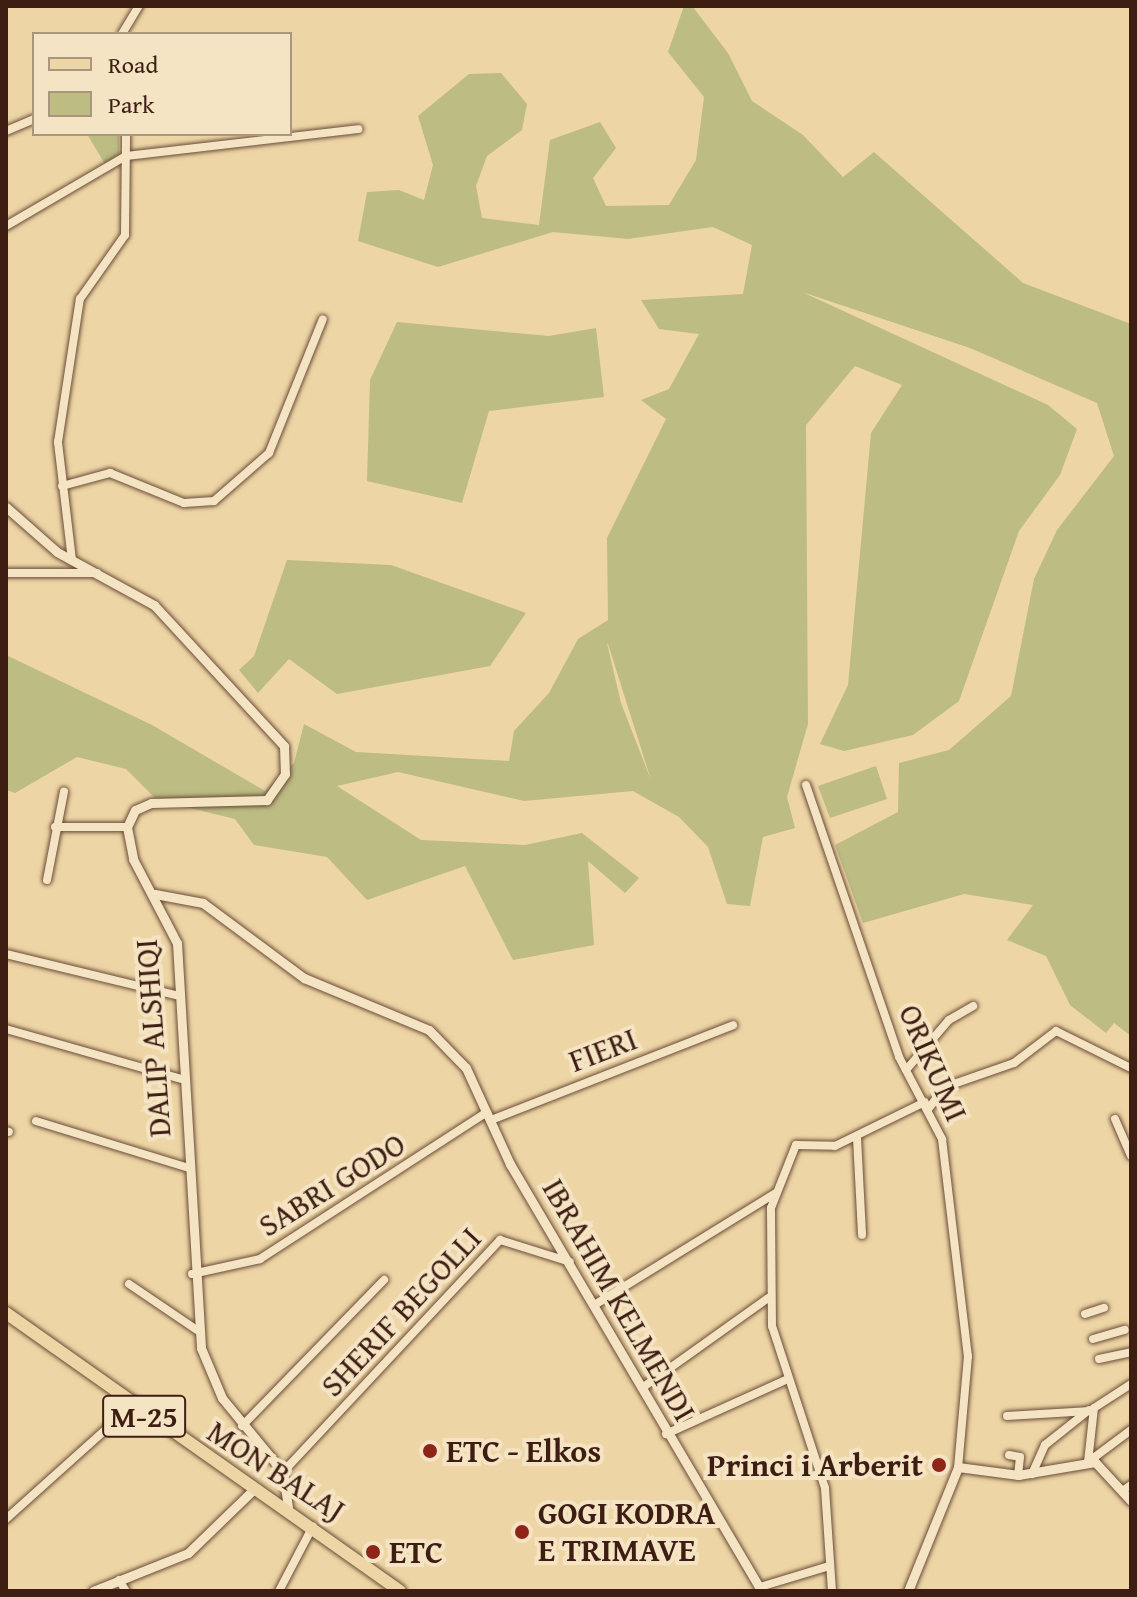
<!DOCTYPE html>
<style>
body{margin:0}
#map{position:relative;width:1137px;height:1597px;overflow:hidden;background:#eed5a5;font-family:"Gentium Book Plus",serif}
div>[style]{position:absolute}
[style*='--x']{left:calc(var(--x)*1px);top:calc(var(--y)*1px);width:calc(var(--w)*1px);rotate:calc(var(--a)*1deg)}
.green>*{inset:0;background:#bcbc83}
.roads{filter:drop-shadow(0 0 2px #6a4c38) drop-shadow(0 0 2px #6a4c38)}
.minor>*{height:8px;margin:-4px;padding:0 4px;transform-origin:4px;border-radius:4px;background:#f4e4c4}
.tertiary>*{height:9px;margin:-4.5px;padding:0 4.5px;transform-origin:4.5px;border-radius:4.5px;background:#f4e4c4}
.primary>*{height:12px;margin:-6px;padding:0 6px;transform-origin:6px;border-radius:6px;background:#eed5a5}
.dots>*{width:22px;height:22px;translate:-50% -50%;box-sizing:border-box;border:4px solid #f4e4c4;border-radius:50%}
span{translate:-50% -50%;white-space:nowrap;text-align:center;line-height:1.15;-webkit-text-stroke:8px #f4e4c4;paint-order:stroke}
.shield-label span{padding:2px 6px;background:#f4e4c4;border:2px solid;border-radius:6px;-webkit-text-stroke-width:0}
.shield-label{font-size:30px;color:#3e1e13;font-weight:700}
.street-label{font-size:32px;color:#3e1e13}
.poi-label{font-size:32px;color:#3e1e13;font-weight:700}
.left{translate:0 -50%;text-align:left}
.right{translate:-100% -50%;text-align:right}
.frame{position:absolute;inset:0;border:8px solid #3e1e13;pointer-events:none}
.legend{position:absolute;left:32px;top:32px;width:260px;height:104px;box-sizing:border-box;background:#f4e4c4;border:2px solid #ab957d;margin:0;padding:10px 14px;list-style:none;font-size:24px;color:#3e1e13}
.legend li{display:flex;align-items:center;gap:16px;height:40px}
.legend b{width:40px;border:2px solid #ab957d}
</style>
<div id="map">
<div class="green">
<div style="clip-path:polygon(evenodd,684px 6px,692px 6px,728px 53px,752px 101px,803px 135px,843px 177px,874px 152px,1023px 283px,1131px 324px,1131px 1036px,1114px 1023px,1106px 1033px,1070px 1005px,1046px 956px,1007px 940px,1033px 905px,964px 894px,863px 923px,835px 845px,898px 812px,899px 763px,949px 750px,1011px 696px,1034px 579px,1057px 530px,1114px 456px,1097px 403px,970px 348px,802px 292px,1048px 405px,1077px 429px,1060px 475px,1019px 531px,959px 701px,913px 735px,844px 751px,820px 744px,848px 685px,871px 433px,902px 385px,855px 366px,806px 425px,808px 724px,787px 797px,795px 828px,763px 837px,750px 906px,727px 904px,708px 847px,679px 817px,633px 791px,524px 801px,398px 772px,337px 786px,421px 840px,525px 845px,582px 833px,639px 878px,625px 893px,588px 861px,594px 945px,513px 960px,465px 866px,367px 900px,327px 857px,254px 845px,235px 819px,157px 800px,126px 769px,77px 757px,15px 793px,6px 790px,6px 655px,152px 725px,265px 791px,294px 763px,304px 724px,356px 752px,509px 761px,514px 731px,549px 693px,578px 639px,608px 620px,607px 538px,666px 419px,641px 400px,669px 389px,699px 334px,659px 329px,641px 300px,743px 294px,752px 245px,713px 227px,628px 239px,553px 232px,438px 267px,358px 241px,367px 192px,399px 190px,424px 200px,433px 165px,418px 116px,469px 74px,501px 73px,527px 104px,522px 130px,487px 156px,476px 186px,482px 218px,539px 225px,550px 140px,600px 122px,616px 148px,593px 178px,606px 206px,669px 205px,696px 160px,704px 97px,668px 52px,684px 6px,607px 643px,608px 644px,651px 780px,621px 703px,607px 643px)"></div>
<div style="clip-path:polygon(87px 134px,119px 134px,119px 156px,105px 164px)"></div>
<div style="clip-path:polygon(397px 322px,549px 336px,596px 328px,604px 397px,489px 411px,462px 503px,367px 481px,370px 380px)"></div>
<div style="clip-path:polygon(287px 560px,391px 565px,526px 613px,490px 666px,337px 694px,289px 659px,258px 693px,239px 670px,254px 656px)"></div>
<div style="clip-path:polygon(876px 766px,887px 799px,830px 818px,818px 786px)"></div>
</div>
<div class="roads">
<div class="minor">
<div style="--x:122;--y:34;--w:33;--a:-59"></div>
<div style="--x:6;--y:131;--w:30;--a:-23"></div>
<div style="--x:6;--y:226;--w:139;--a:-30.3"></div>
<div style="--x:126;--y:156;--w:234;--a:-6.6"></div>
<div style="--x:62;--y:486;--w:50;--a:-15.2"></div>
<div style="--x:110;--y:473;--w:80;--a:22.1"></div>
<div style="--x:184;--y:503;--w:30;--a:-4"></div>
<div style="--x:214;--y:501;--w:73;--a:-41.1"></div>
<div style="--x:269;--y:453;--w:144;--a:-68.1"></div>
<div style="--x:72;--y:560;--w:119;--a:-96.8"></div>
<div style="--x:58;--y:442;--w:145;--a:-81.3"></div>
<div style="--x:80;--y:299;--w:78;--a:-54.9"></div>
<div style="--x:125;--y:235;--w:101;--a:-89.4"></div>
<div style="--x:6;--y:573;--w:91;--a:0"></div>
<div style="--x:806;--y:785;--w:287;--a:71.1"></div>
<div style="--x:899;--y:1057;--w:93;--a:62.3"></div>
<div style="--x:942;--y:1139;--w:219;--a:83.2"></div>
<div style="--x:968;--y:1356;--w:111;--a:95.1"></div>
<div style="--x:55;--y:827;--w:72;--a:0"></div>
<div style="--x:47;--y:880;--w:90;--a:-79.1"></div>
<div style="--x:6;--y:954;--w:178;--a:13.6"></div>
<div style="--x:6;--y:1029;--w:182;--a:15.9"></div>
<div style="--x:906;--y:1070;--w:66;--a:-49.3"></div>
<div style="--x:949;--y:1020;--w:28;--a:-30"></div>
<div style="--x:929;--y:1108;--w:26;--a:-53"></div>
<div style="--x:945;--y:1087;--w:73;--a:-19.2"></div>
<div style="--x:1014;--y:1063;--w:53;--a:-37.3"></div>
<div style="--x:1056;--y:1031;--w:84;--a:26.3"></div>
<div style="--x:1115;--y:1119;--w:40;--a:66.6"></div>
<div style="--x:491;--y:1120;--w:260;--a:-21.4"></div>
<div style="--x:36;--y:1121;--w:160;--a:17.1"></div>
<div style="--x:6;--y:1131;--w:3;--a:18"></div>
<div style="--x:857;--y:1138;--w:97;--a:87"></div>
<div style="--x:192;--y:1274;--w:70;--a:-12.4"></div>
<div style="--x:260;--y:1259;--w:270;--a:-32.9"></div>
<div style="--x:129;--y:1284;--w:82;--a:34.1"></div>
<div style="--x:596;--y:1304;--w:211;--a:-31.7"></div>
<div style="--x:1085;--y:1314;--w:20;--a:-18"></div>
<div style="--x:1093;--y:1339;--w:33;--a:-16"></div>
<div style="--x:1099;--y:1359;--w:33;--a:-12"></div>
<div style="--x:642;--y:1388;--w:155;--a:-35.5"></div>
<div style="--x:1007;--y:1416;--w:83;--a:-3.4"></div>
<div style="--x:242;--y:1426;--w:204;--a:-45.8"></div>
<div style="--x:666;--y:1434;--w:134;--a:-24.3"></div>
<div style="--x:1009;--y:1455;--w:11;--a:10"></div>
<div style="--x:1020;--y:1457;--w:18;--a:96"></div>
<div style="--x:1088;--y:1462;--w:54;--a:-83.7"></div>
<div style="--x:1094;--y:1408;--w:44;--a:-33"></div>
<div style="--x:1088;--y:1462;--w:54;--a:-36.7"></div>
<div style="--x:283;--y:1472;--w:318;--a:-46.9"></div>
<div style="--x:500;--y:1240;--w:73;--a:17.4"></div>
<div style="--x:1032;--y:1474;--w:32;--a:-66"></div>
<div style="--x:1045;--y:1445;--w:56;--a:-38.5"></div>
<div style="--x:1124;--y:1490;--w:9;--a:-36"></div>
<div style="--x:6;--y:1519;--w:168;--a:-41.9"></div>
<div style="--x:119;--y:1580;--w:13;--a:58"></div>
<div style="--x:760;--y:1587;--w:72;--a:-16.9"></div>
<div style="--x:279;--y:1591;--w:73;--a:-62.4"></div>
<div style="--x:832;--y:1591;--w:103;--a:-93.9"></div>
<div style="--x:825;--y:1488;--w:170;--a:-108.1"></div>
<div style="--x:772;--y:1326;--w:118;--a:-90.5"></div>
<div style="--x:771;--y:1208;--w:68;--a:-68.4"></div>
<div style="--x:796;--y:1145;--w:39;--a:1"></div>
<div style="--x:835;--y:1146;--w:100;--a:-26.1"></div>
</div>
<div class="tertiary">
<div style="--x:6;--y:507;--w:68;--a:41.4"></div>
<div style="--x:57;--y:552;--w:111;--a:28.7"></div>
<div style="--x:154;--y:605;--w:192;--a:47.3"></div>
<div style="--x:284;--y:746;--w:28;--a:88"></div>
<div style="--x:285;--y:774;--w:32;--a:125"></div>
<div style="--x:267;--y:800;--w:116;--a:178.5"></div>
<div style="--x:151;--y:803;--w:17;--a:156"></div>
<div style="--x:135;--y:810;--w:19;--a:115"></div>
<div style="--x:127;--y:827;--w:33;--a:79"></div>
<div style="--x:133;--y:859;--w:95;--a:62.4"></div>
<div style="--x:177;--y:943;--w:406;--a:86.6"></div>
<div style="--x:201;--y:1348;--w:54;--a:67.2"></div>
<div style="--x:222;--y:1398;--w:96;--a:50.5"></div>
<div style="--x:283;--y:1472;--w:37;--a:82"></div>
<div style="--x:155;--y:894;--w:49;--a:10.6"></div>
<div style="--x:203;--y:903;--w:126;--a:36.6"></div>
<div style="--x:304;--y:978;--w:135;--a:22.6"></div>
<div style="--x:429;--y:1030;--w:53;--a:45.8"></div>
<div style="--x:466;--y:1068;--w:106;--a:65.4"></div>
<div style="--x:510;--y:1164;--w:496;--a:59.5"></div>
<div style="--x:93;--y:1591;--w:102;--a:-21.8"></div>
<div style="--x:188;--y:1553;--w:93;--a:-44.1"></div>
<div style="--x:908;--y:1591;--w:134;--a:-68"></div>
<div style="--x:958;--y:1467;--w:61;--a:7.6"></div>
<div style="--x:1018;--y:1475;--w:78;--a:-9.6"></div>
<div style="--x:1095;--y:1462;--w:53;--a:47.3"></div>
</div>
<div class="primary">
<div style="--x:6;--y:1313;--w:482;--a:35.2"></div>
</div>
</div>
<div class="dots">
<div style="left:430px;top:1451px;background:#8f2418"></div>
<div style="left:939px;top:1465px;background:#8f2418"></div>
<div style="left:522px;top:1532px;background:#8f2418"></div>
<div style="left:373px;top:1552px;background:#8f2418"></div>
</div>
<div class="shield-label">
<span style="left:144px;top:1416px">M-25</span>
</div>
<div class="street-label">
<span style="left:153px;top:1038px;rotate:-94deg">DALIP ALSHIQI</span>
<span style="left:603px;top:1050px;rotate:-21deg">FIERI</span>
<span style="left:933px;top:1063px;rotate:66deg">ORIKUMI</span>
<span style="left:332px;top:1185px;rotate:-32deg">SABRI GODO</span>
<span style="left:619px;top:1300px;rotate:60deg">IBRAHIM KELMENDI</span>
<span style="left:401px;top:1312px;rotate:-47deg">SHERIF BEGOLLI</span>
<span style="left:276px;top:1471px;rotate:33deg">MON BALAJ</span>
</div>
<div class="poi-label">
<span class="left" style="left:446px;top:1451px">ETC - Elkos</span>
<span class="right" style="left:923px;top:1465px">Princi i Arberit</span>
<span class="left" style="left:538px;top:1532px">GOGI KODRA<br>E TRIMAVE</span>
<span class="left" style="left:389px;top:1552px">ETC</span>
</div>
<div class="frame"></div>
<ul class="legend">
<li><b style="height:10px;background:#eed5a5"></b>Road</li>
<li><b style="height:22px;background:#bcbc83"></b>Park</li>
</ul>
</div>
